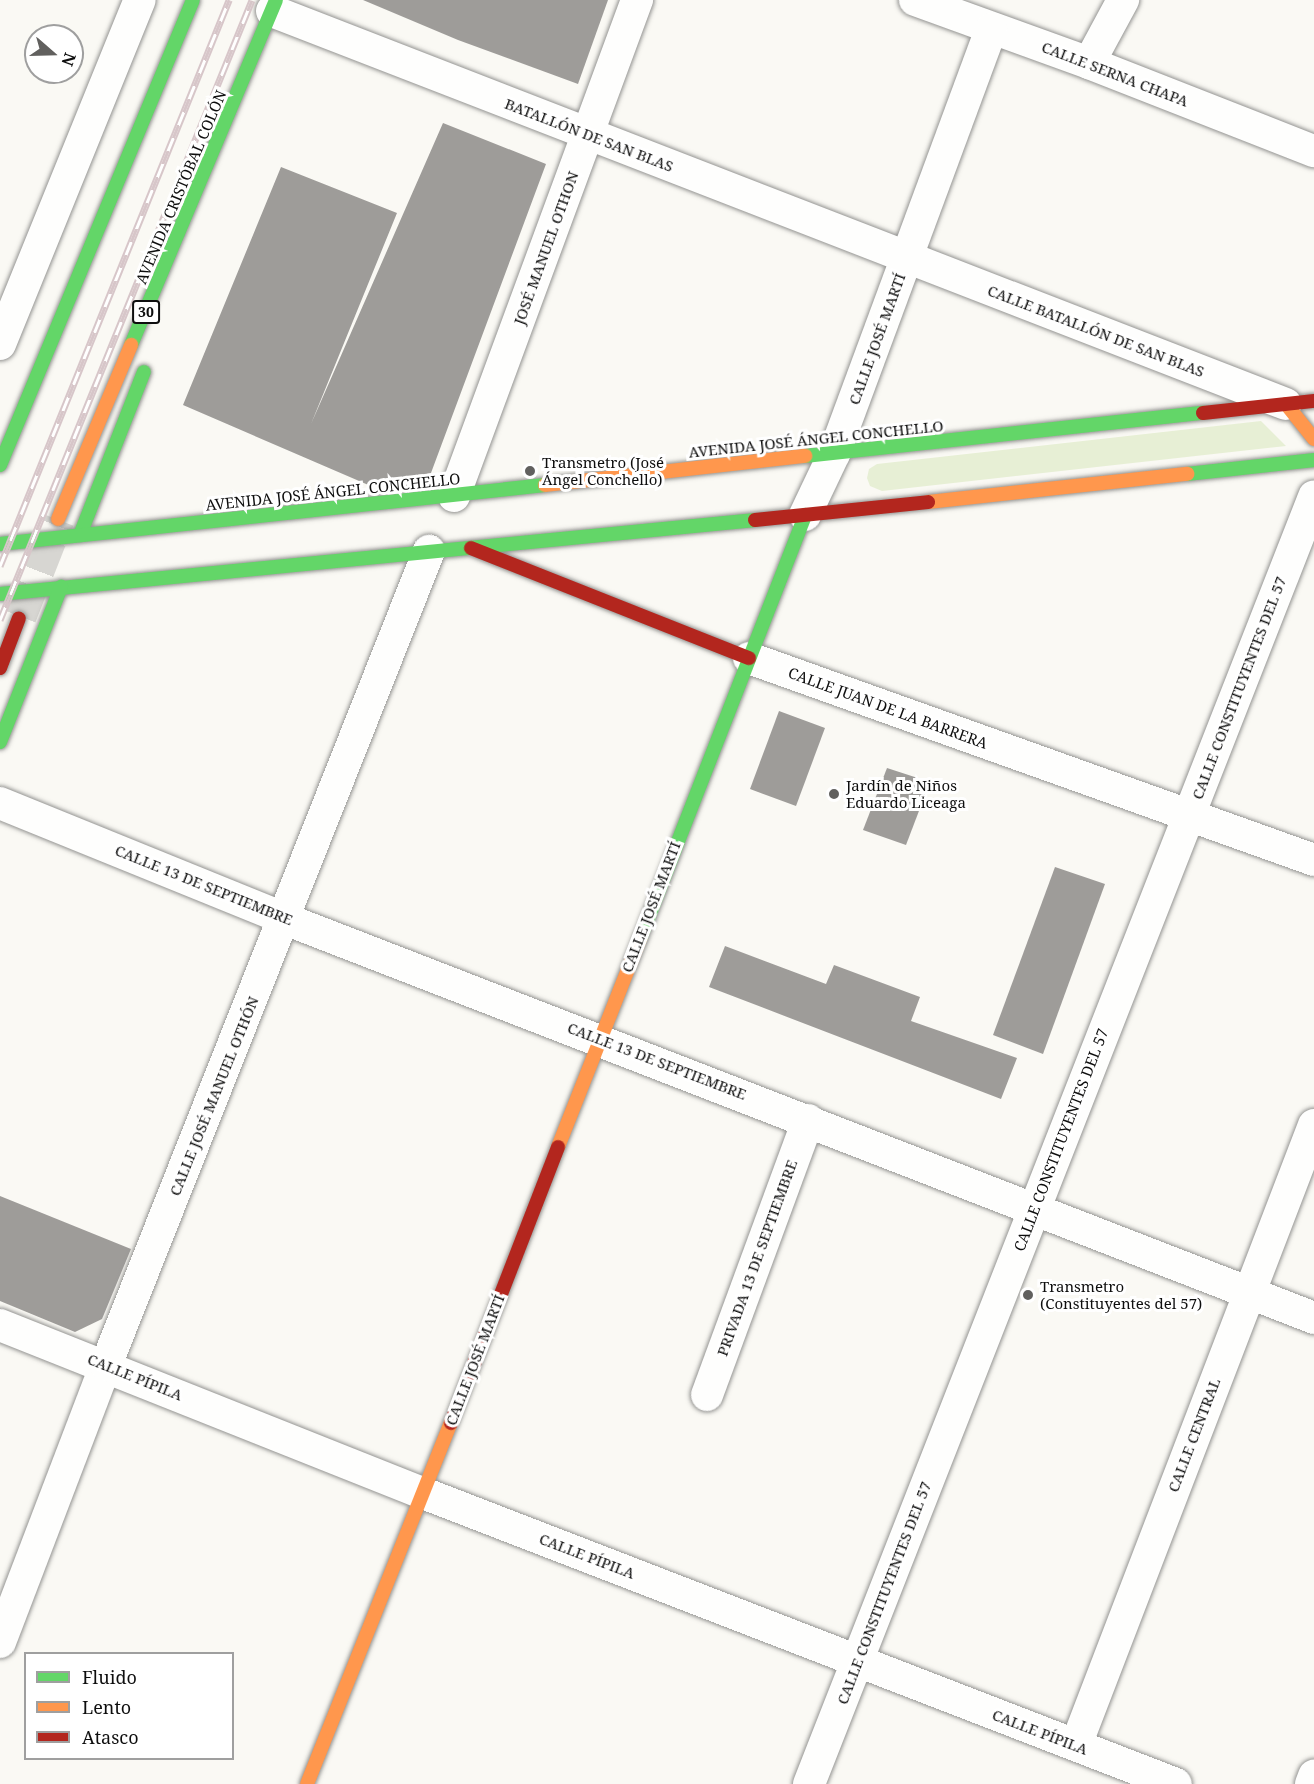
<!DOCTYPE html>
<meta charset="utf-8">
<style>
body{margin:0}
#map{position:relative;width:1314px;height:1784px;overflow:hidden;background:#faf9f4;font-family:"Noto Serif",serif}
div>[style]{position:absolute}
[style*='--x']{left:calc(var(--x)*1px);top:calc(var(--y)*1px);width:calc(var(--w)*1px);rotate:calc(var(--a)*1deg)}
.green>*{inset:0;background:#e7efd5}
.building>*{inset:0;background:#9e9c99}
.primary-tunnel>*{height:33px;margin-top:-16.5px;transform-origin:0;background:repeating-linear-gradient(90deg,#d7d6d2 0 33px,transparent 0 49px)}
.roads{filter:drop-shadow(0 0 2px #949492) drop-shadow(0 0 2px #949492)}
.street>*{height:32px;margin:-16px;padding:0 16px;transform-origin:16px;border-radius:16px;background:#fefefd}
.fast>*{height:14px;margin:-7px;padding:0 7px;transform-origin:7px;border-radius:7px;background:#63d668}
.slow>*{height:14px;margin:-7px;padding:0 7px;transform-origin:7px;border-radius:7px;background:#ff974d}
.jam>*{height:14px;margin:-7px;padding:0 7px;transform-origin:7px;border-radius:7px;background:#b3261e}
.rail>*{height:7px;margin-top:-3.5px;transform-origin:0;background:repeating-linear-gradient(90deg,#fff 0 14px,#d7c6c9 0 28px);box-sizing:border-box;border-block:2px solid #d7c6c9}
.dots>*{width:16px;height:16px;translate:-50% -50%;box-sizing:border-box;border:3px solid #fff;border-radius:50%}
span{translate:-50% -50%;white-space:nowrap;text-align:center;line-height:1.15;-webkit-text-stroke:6px #fff;paint-order:stroke}
.shield-label span{padding:2px 4px;background:#fff;border:2px solid;border-radius:4px;-webkit-text-stroke-width:0}
.shield-label{font-size:14px;color:#0e0e0e;font-weight:700}
.street-label{font-size:15px;color:#0e0e0e}
.poi-label{font-size:15px;color:#0e0e0e}
.left{translate:0 -50%;text-align:left}
.legend{position:absolute;left:24px;top:1652px;width:210px;height:108px;box-sizing:border-box;background:#fff;border:2px solid #9f9f9f;margin:0;padding:8px 10px;list-style:none;font-size:18px;color:#0e0e0e}
.legend li{display:flex;align-items:center;gap:12px;height:30px}
.legend b{width:30px;border:2px solid #9f9f9f}
.north{position:absolute;left:24px;top:24px;width:60px;height:60px;box-sizing:border-box;background:#fff;border:2px solid #9f9f9f;border-radius:50%;rotate:110deg;font-size:16px;font-weight:700;line-height:24px;text-align:center;color:#0e0e0e}
.north::after{content:'';display:block;margin:auto;width:21px;height:27px;background:#61605e;clip-path:polygon(50% 0,100% 100%,50% 72%,0 100%)}
</style>
<div id="map">
<div class="green">
<div style="clip-path:polygon(1261px 421px,1286px 446px,882px 491px,870px 486px,867px 478px,869px 469px,877px 464px)"></div>
</div>
<div class="building">
<div style="clip-path:polygon(363px 0,608px 0,578px 84px,458px 40px)"></div>
<div style="clip-path:polygon(443px 123px,546px 164px,428px 481px,387px 493px,183px 405px,281px 167px,397px 213px,311px 424px)"></div>
<div style="clip-path:polygon(779px 711px,825px 728px,796px 806px,750px 789px)"></div>
<div style="clip-path:polygon(887px 768px,930px 782px,906px 845px,863px 830px)"></div>
<div style="clip-path:polygon(1055px 867px,1105px 884px,1043px 1054px,993px 1035px)"></div>
<div style="clip-path:polygon(725px 946px,826px 984px,834px 965px,920px 997px,911px 1021px,1017px 1058px,1001px 1099px,709px 987px)"></div>
<div style="clip-path:polygon(0 1196px,131px 1249px,102px 1319px,75px 1332px,0 1301px)"></div>
</div>
<div class="primary-tunnel">
<div style="--x:20;--y:616;--w:104;--a:-68.6"></div>
</div>
<div class="roads">
<div class="street">
<div style="--x:915;--y:0;--w:185;--a:19.9"></div>
<div style="--x:1089;--y:63;--w:242;--a:21.4"></div>
<div style="--x:272;--y:11;--w:1087;--a:21.19"></div>
<div style="--x:1089;--y:63;--w:72;--a:-61.6"></div>
<div style="--x:0;--y:344;--w:371;--a:-67.9"></div>
<div style="--x:454;--y:496;--w:529;--a:-69.75"></div>
<div style="--x:805;--y:515;--w:68;--a:-64.6"></div>
<div style="--x:834;--y:454;--w:453;--a:-69.7"></div>
<div style="--x:749;--y:658;--w:600;--a:19.67"></div>
<div style="--x:0;--y:803;--w:308;--a:22.1"></div>
<div style="--x:285;--y:919;--w:1104;--a:21.19"></div>
<div style="--x:0;--y:1325;--w:455;--a:21.7"></div>
<div style="--x:423;--y:1493;--w:807;--a:21.13"></div>
<div style="--x:707;--y:1395;--w:293;--a:-69.8"></div>
<div style="--x:0;--y:1642;--w:297;--a:-69.1"></div>
<div style="--x:106;--y:1365;--w:876;--a:-68.36"></div>
<div style="--x:1076;--y:1745;--w:664;--a:-69"></div>
<div style="--x:809;--y:1784;--w:1383;--a:-68.58"></div>
<div style="--x:1311;--y:1784;--w:9;--a:-69"></div>
</div>
<div class="fast">
<div style="--x:131;--y:345;--w:374;--a:-67.2"></div>
<div style="--x:805;--y:456;--w:400;--a:-6.2"></div>
<div style="--x:0;--y:465;--w:503;--a:-67.46"></div>
<div style="--x:1187;--y:474;--w:128;--a:-6.3"></div>
<div style="--x:80;--y:535;--w:175;--a:-68.6"></div>
<div style="--x:0;--y:544;--w:548;--a:-6.18"></div>
<div style="--x:0;--y:594;--w:759;--a:-5.6"></div>
<div style="--x:0;--y:742;--w:167;--a:-68.5"></div>
<div style="--x:640;--y:939;--w:455;--a:-68.7"></div>
</div>
<div class="slow">
<div style="--x:1286;--y:404;--w:45;--a:51.3"></div>
<div style="--x:545;--y:485;--w:262;--a:-6.4"></div>
<div style="--x:928;--y:502;--w:261;--a:-6.2"></div>
<div style="--x:58;--y:519;--w:189;--a:-67.2"></div>
<div style="--x:558;--y:1147;--w:224;--a:-68.5"></div>
<div style="--x:307;--y:1784;--w:389;--a:-68.3"></div>
</div>
<div class="jam">
<div style="--x:1203;--y:413;--w:112;--a:-6.2"></div>
<div style="--x:755;--y:520;--w:174;--a:-5.9"></div>
<div style="--x:471;--y:548;--w:299;--a:21.6"></div>
<div style="--x:0;--y:668;--w:53;--a:-69.2"></div>
<div style="--x:451;--y:1423;--w:296;--a:-68.8"></div>
</div>
</div>
<div class="rail">
<div style="--x:0;--y:566;--w:611;--a:-67.97"></div>
<div style="--x:0;--y:620;--w:669;--a:-67.88"></div>
</div>
<div class="dots">
<div style="left:530px;top:471px;background:#61605e"></div>
<div style="left:834px;top:794px;background:#61605e"></div>
<div style="left:1028px;top:1295px;background:#61605e"></div>
</div>
<div class="shield-label">
<span style="left:146px;top:312px">30</span>
</div>
<div class="street-label">
<span style="left:1115px;top:74px;rotate:21deg">CALLE SERNA CHAPA</span>
<span style="left:589px;top:135px;rotate:21deg">BATALLÓN DE SAN BLAS</span>
<span style="left:181px;top:187px;rotate:-67deg">AVENIDA CRISTÓBAL COLÓN</span>
<span style="left:546px;top:248px;rotate:-70deg">JOSÉ MANUEL OTHON</span>
<span style="left:1096px;top:331px;rotate:21deg">CALLE BATALLÓN DE SAN BLAS</span>
<span style="left:877px;top:339px;rotate:-70deg">CALLE JOSÉ MARTÍ</span>
<span style="left:816px;top:439px;rotate:-6deg">AVENIDA JOSÉ ÁNGEL CONCHELLO</span>
<span style="left:333px;top:492px;rotate:-6deg">AVENIDA JOSÉ ÁNGEL CONCHELLO</span>
<span style="left:1239px;top:688px;rotate:-69deg">CALLE CONSTITUYENTES DEL 57</span>
<span style="left:888px;top:708px;rotate:20deg">CALLE JUAN DE LA BARRERA</span>
<span style="left:204px;top:885px;rotate:22deg">CALLE 13 DE SEPTIEMBRE</span>
<span style="left:651px;top:907px;rotate:-69deg">CALLE JOSÉ MARTÍ</span>
<span style="left:657px;top:1061px;rotate:21deg">CALLE 13 DE SEPTIEMBRE</span>
<span style="left:214px;top:1096px;rotate:-68deg">CALLE JOSÉ MANUEL OTHÓN</span>
<span style="left:1061px;top:1140px;rotate:-69deg">CALLE CONSTITUYENTES DEL 57</span>
<span style="left:757px;top:1258px;rotate:-70deg">PRIVADA 13 DE SEPTIEMBRE</span>
<span style="left:475px;top:1360px;rotate:-69deg">CALLE JOSÉ MARTÍ</span>
<span style="left:135px;top:1377px;rotate:22deg">CALLE PÍPILA</span>
<span style="left:1194px;top:1435px;rotate:-69deg">CALLE CENTRAL</span>
<span style="left:587px;top:1556px;rotate:21deg">CALLE PÍPILA</span>
<span style="left:884px;top:1593px;rotate:-69deg">CALLE CONSTITUYENTES DEL 57</span>
<span style="left:1040px;top:1732px;rotate:21deg">CALLE PÍPILA</span>
</div>
<div class="poi-label">
<span class="left" style="left:542px;top:471px">Transmetro (José<br>Ángel Conchello)</span>
<span class="left" style="left:846px;top:794px">Jardín de Niños<br>Eduardo Liceaga</span>
<span class="left" style="left:1040px;top:1295px">Transmetro<br>(Constituyentes del 57)</span>
</div>
<ul class="legend">
<li><b style="height:8px;background:#63d668"></b>Fluido</li>
<li><b style="height:8px;background:#ff974d"></b>Lento</li>
<li><b style="height:8px;background:#b3261e"></b>Atasco</li>
</ul>
<div class="north">N</div>
</div>
